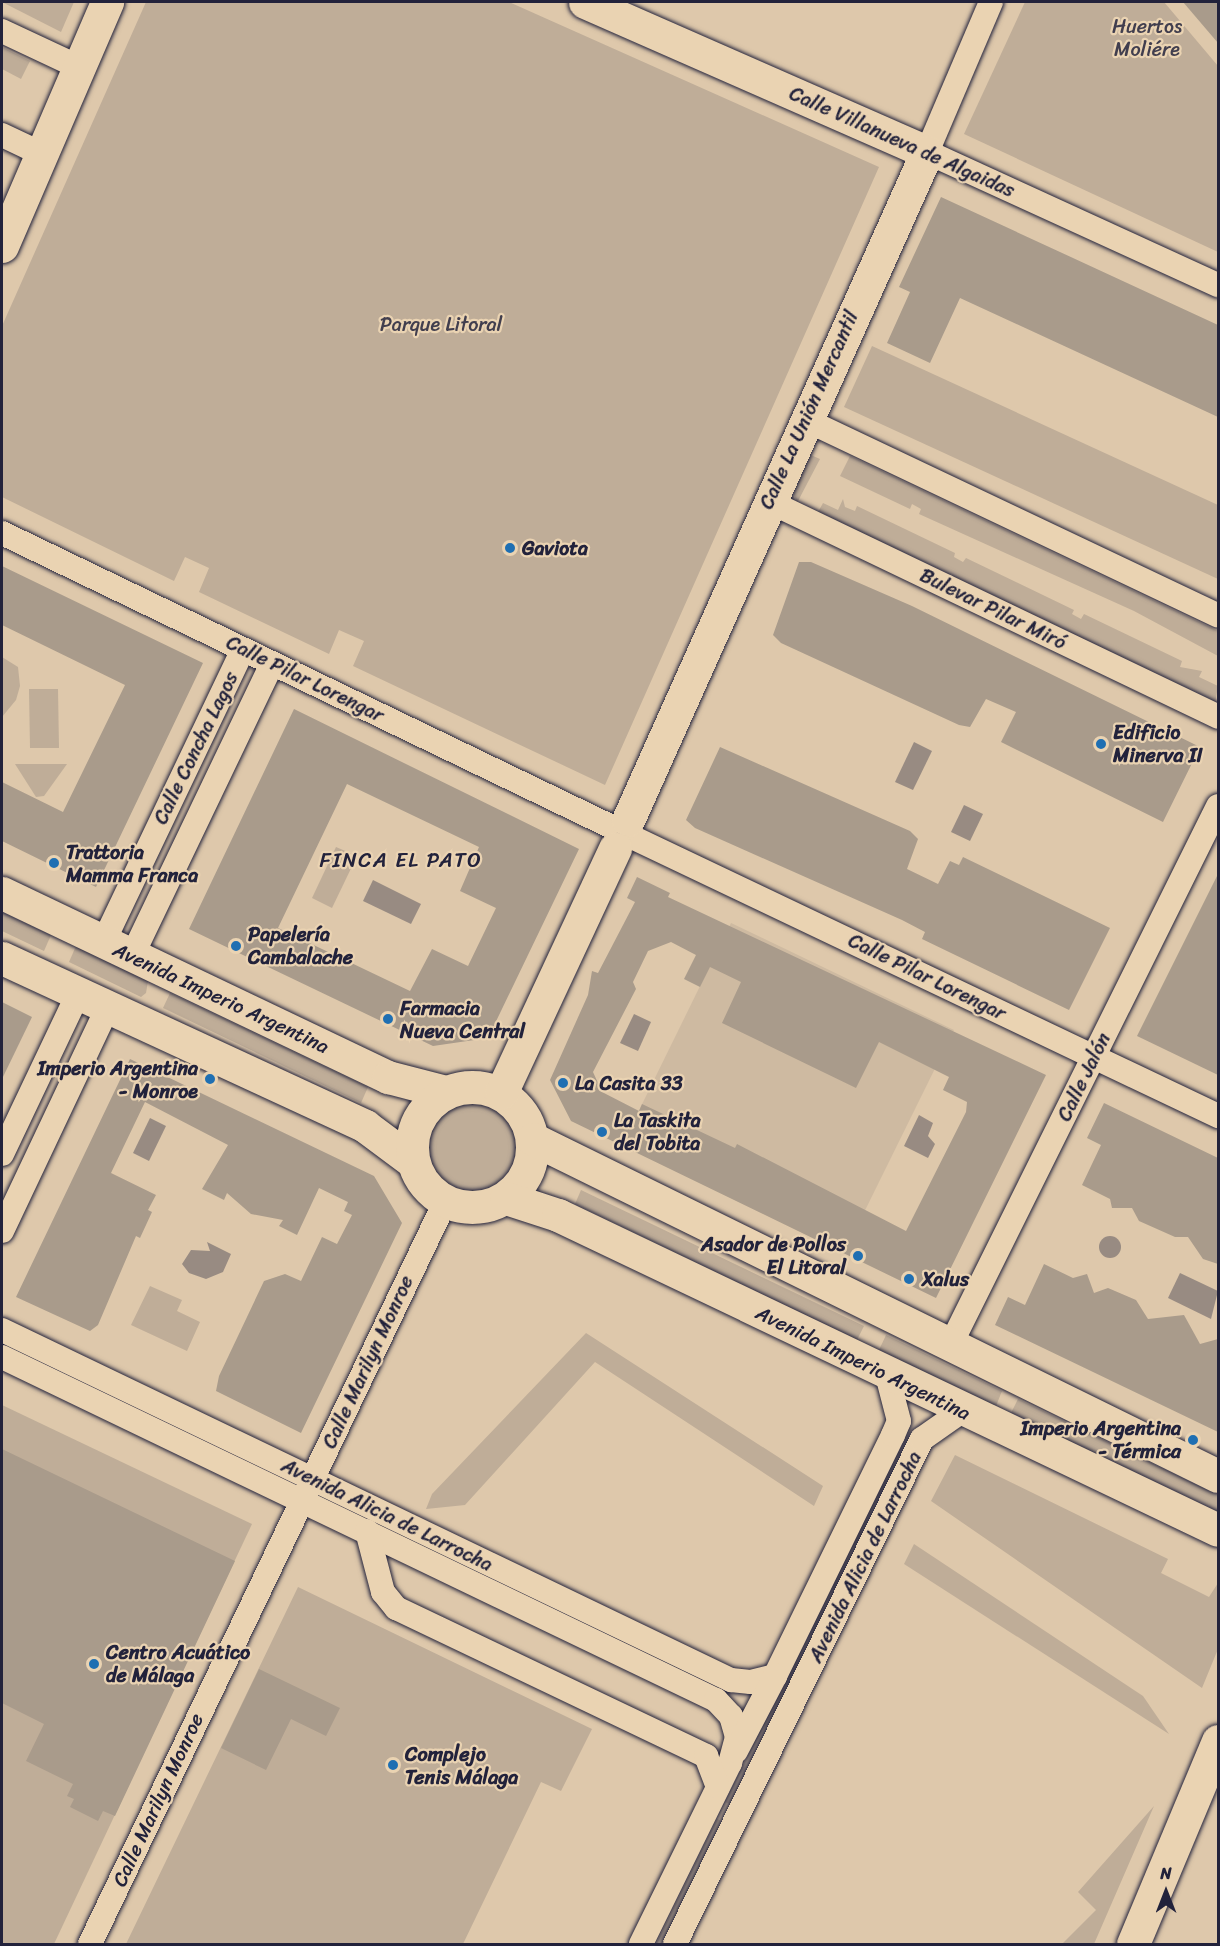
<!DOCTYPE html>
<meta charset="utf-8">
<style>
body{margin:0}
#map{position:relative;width:1220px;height:1946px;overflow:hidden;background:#dec8ab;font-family:Sriracha,sans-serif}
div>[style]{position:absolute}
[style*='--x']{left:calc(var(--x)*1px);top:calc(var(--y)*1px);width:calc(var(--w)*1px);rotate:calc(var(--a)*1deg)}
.built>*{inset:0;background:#cebaa1}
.green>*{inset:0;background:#bfad98}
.round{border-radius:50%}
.water>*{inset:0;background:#988b82}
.building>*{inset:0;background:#a99b8b}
.roads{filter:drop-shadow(0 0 2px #22223b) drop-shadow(0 0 2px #22223b)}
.street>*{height:24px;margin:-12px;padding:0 12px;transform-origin:12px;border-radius:12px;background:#ead3b2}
.secondary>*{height:33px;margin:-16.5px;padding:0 16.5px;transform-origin:16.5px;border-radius:16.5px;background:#ead3b2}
.secondary>.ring{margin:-16.5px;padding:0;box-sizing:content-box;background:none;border:33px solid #ead3b2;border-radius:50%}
.dots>*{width:16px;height:16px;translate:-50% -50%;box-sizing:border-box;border:3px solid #ead3b2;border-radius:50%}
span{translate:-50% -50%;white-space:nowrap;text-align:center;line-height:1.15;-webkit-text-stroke:4.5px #ead3b2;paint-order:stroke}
.park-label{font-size:20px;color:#413e4e}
.street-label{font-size:20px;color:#22223b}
.poi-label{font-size:20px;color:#22223b;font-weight:700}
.left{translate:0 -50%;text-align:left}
.right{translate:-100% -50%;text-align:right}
.neighbourhood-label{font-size:21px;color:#22223b;letter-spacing:1.5px}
.frame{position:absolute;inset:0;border:3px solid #22223b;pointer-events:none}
.north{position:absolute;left:1136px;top:1862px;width:60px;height:60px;-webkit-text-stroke:4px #ead3b2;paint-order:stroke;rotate:0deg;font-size:16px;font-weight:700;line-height:24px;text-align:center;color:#22223b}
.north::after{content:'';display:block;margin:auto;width:21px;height:27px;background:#22223b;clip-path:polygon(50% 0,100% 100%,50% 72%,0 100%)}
</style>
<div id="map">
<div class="built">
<div style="clip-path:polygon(731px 923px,954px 1030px,844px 1253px,622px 1145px)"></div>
</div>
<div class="green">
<div style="clip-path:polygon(2px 2px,74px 2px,61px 32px)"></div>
<div style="clip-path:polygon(146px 2px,509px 2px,879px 167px,605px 785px,353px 666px,364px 641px,339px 630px,329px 654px,199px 592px,209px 568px,185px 557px,174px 581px,2px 497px,2px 326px)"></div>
<div style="clip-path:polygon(1025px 2px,1164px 2px,1218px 66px,1218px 252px,964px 134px)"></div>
<div style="clip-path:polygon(2px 47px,30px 61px,21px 79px,2px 69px)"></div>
<div style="clip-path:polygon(872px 346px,1218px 505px,1218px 579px,844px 407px)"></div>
<div style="clip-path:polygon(804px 452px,820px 459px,797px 503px,791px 485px)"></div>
<div style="clip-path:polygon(850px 456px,1218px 631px,1218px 656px,1134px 611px,919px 514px,921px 509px,912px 504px,910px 509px,840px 476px)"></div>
<div style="clip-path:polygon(843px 499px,845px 507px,855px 511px,857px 506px,955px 553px,954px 557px,963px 562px,966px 558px,1074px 610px,1072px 614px,1081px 619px,1084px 614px,1182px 661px,1180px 667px,1202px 671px,1199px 677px,1218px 686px,1215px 704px,817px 514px,823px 503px,838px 510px)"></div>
<div style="clip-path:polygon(2px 657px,18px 667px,20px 686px,16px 700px,2px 717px)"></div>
<div style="clip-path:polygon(29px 689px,58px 689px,59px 748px,30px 748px)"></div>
<div style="clip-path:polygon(15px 764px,67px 764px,44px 796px,36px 797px)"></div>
<div style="clip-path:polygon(336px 847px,357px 856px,332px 908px,312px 898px)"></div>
<div style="clip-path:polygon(2px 912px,51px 935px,44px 951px,2px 931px)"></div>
<div style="clip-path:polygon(76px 946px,148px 981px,146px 993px,141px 997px,69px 962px)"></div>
<div style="clip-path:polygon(170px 993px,368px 1087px,361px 1103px,163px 1008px)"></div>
<div class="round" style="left:425px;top:1100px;width:94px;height:94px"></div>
<div style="clip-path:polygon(581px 1190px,864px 1326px,857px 1340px,575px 1204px)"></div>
<div style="clip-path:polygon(150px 1286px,182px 1300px,177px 1311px,200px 1322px,187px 1351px,131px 1325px)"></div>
<div style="clip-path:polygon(586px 1333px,823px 1486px,814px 1506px,595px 1362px,465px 1505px,426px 1509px,432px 1494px)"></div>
<div style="clip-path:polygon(886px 1335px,1002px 1391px,996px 1406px,879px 1350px)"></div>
<div style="clip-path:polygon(1018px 1399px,1218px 1495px,1218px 1513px,1011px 1413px)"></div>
<div style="clip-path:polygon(2px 1405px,252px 1524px,54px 1944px,2px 1944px)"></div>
<div style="clip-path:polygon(897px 1451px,904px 1454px,732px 1805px,725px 1802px)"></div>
<div style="clip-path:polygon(955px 1455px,1168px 1559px,1161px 1573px,1209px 1597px,1218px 1583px,1218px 1649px,1202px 1688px,931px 1501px)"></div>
<div style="clip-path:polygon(914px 1544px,1143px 1696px,1169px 1734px,904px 1564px)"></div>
<div style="clip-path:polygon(298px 1587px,592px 1729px,561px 1791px,541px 1782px,463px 1944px,126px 1944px)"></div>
<div style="clip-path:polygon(1154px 1806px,1094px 1944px,1062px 1944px,1096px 1910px,1078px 1892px)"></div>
<div style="clip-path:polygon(717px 1819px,724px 1822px,663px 1944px,656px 1944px)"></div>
</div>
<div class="water">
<div style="clip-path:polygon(914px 742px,932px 751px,913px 790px,895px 782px)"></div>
<div style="clip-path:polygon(964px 805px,983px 814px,970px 841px,951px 832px)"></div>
<div style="clip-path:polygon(373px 880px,421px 904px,411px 924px,363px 901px)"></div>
<div style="clip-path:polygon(634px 1014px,651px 1022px,638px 1051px,620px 1043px)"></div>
<div style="clip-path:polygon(919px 1115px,933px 1123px,928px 1136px,935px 1144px,928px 1158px,904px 1146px)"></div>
<div style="clip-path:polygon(150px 1118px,166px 1126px,149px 1161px,133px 1153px)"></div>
<div class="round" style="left:1099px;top:1236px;width:22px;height:22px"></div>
<div style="clip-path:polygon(207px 1242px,231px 1254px,223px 1272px,206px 1279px,189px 1273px,182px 1264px,191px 1250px,210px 1251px)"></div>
<div style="clip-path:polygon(1180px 1273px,1218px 1291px,1211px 1319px,1168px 1298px)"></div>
</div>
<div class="building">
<div style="clip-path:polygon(1183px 2px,1218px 2px,1218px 43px)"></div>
<div style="clip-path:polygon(941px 197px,1218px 325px,1218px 417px,960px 298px,930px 363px,887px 343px,910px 292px,899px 287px)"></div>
<div style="clip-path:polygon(799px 562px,811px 562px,912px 606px,1200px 747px,1163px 822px,1001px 742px,1016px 712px,986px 699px,970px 727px,959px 725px,781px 643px,773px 635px)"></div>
<div style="clip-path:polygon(2px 566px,203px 663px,96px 887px,2px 841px,2px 782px,63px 812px,125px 685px,2px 625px)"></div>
<div style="clip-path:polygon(evenodd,294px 709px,579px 849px,488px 1038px,433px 1046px,189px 929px,294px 709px,347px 784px,479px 847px,460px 891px,496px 908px,468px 966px,432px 949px,410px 991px,278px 928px,347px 784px)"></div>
<div style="clip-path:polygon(720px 747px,910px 831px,918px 839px,907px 869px,938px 884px,950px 861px,959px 865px,963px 857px,1110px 928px,1069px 1010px,922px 939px,925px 932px,902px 920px,695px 828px,686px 820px)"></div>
<div style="clip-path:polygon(1218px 874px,1218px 1075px,1137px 1036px)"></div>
<div style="clip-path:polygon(evenodd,637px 877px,670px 893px,668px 897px,1046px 1075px,936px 1298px,571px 1121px,550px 1080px,588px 995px,592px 971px,598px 973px,635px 902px,627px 898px,637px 877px,671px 942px,696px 955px,684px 979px,700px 987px,710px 967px,741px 982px,722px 1023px,856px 1088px,879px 1042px,949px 1077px,943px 1090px,967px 1102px,966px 1112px,906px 1231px,737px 1144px,735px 1148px,642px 1104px,639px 1111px,602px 1092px,593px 1072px,636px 989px,633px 982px,648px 951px,671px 942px)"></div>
<div style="clip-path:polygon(2px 1002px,32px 1017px,2px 1079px)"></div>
<div style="clip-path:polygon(130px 1059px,374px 1176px,402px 1223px,301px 1433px,216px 1391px,219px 1376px,264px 1281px,285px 1274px,301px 1281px,322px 1237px,337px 1244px,352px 1215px,344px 1211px,348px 1202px,319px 1188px,297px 1235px,279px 1226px,283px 1220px,251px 1214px,227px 1193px,224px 1200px,202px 1189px,228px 1145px,145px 1102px,111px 1173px,156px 1195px,148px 1210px,152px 1212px,140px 1238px,136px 1236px,98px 1325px,90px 1331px,16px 1297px)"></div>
<div style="clip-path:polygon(1104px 1103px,1218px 1158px,1218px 1264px,1203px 1259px,1188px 1237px,1175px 1237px,1139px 1221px,1132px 1208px,1112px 1208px,1110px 1199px,1082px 1185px,1101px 1145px,1087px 1138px)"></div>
<div style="clip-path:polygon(1044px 1264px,1073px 1278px,1087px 1274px,1094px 1293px,1108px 1288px,1136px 1300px,1148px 1319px,1184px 1315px,1200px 1344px,1218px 1339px,1218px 1432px,995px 1325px,1008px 1297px,1025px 1305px)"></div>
<div style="clip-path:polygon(2px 1449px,235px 1561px,115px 1816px,103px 1811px,98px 1821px,70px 1807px,74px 1799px,67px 1796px,73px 1784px,26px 1761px,44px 1724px,2px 1703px)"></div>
<div style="clip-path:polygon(259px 1669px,340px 1708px,326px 1736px,291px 1719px,266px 1770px,221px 1748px)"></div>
</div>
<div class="roads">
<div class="street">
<div style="--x:991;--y:2;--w:163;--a:113.1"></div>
<div style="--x:927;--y:152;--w:320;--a:24.6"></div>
<div style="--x:2;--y:31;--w:85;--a:25.1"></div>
<div style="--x:2;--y:135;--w:44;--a:25.4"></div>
<div style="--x:804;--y:419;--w:458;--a:25.4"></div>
<div style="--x:768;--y:501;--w:499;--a:25.6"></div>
<div style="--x:2;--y:533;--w:673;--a:25.73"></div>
<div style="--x:636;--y:839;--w:645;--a:25.45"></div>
<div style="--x:103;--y:943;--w:325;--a:-64.5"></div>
<div style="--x:132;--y:956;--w:324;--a:-64.4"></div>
<div style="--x:2;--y:1154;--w:175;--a:-64.6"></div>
<div style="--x:2;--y:1231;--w:246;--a:-64.7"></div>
<div style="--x:2;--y:1330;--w:809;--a:25.65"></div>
<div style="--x:731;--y:1680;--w:20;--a:6"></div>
<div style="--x:751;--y:1682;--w:25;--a:-14"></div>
<div style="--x:775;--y:1676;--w:268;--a:-63.9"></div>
<div style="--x:893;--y:1435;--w:15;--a:-67"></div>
<div style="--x:899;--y:1421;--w:48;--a:-104.6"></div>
<div style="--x:949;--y:1348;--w:605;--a:-63.6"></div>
<div style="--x:2;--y:1357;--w:792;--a:25.66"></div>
<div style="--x:716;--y:1700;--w:22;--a:47"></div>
<div style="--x:731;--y:1716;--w:22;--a:74"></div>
<div style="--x:737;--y:1737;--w:27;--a:105"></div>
<div style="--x:730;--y:1763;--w:202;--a:116.2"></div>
<div style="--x:367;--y:1531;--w:63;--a:75.3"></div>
<div style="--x:383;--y:1592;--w:21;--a:51"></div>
<div style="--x:396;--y:1608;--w:344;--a:25.5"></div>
<div style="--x:706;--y:1756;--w:33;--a:69"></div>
<div style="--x:736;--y:1751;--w:85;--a:-62.5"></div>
<div style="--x:90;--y:1944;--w:823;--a:-64.43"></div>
<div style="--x:675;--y:1944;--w:562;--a:-63.94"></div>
<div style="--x:922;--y:1439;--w:49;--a:-35"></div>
</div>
<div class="secondary">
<div style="--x:585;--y:2;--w:373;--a:23.7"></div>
<div style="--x:927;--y:152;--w:732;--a:114.11"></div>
<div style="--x:2;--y:246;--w:266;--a:-66.7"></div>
<div style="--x:2;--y:893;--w:428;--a:25.5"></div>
<div style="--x:388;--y:1077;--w:60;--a:14.5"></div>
<div style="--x:2;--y:958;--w:400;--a:24.8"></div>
<div style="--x:365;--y:1126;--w:59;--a:36.7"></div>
<div class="ring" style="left:412px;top:1087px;width:87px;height:87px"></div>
<div style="--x:501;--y:1093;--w:270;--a:-65"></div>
<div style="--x:533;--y:1139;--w:763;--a:26.2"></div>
<div style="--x:506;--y:1198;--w:55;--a:18.1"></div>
<div style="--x:558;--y:1215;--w:731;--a:25.51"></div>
<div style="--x:1133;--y:1944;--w:220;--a:-67.3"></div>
</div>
</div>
<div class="dots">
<div style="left:510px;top:548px;background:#1f6fb2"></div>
<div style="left:1101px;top:744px;background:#1f6fb2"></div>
<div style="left:54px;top:863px;background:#1f6fb2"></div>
<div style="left:236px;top:946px;background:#1f6fb2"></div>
<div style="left:388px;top:1019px;background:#1f6fb2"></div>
<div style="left:210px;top:1079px;background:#1f6fb2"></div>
<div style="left:563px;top:1083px;background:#1f6fb2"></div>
<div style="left:602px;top:1132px;background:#1f6fb2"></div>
<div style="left:858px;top:1256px;background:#1f6fb2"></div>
<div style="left:909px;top:1279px;background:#1f6fb2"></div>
<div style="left:1193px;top:1440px;background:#1f6fb2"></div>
<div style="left:94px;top:1664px;background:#1f6fb2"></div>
<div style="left:393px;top:1765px;background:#1f6fb2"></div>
</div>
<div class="park-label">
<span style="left:1147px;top:38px">Huertos<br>Moliére</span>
<span style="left:441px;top:324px">Parque Litoral</span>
</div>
<div class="street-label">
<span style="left:902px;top:142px;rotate:24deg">Calle Villanueva de Algaidas</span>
<span style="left:809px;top:410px;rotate:-66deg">Calle La Unión Mercantil</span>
<span style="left:993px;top:609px;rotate:26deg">Bulevar Pilar Miró</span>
<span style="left:305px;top:679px;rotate:26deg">Calle Pilar Lorengar</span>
<span style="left:196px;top:748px;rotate:-64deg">Calle Concha Lagos</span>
<span style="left:927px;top:977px;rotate:26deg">Calle Pilar Lorengar</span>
<span style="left:221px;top:998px;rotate:25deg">Avenida Imperio Argentina</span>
<span style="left:1084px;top:1077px;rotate:-64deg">Calle Jalón</span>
<span style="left:368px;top:1362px;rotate:-65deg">Calle Marilyn Monroe</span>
<span style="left:863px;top:1363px;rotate:26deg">Avenida Imperio Argentina</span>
<span style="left:387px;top:1515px;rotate:26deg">Avenida Alicia de Larrocha</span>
<span style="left:865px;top:1557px;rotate:-64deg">Avenida Alicia de Larrocha</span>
<span style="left:158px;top:1800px;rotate:-65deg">Calle Marilyn Monroe</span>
</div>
<div class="poi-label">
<span class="left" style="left:522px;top:548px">Gaviota</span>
<span class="left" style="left:1113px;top:744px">Edificio<br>Minerva II</span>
<span class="left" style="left:66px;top:864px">Trattoria<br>Mamma Franca</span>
<span class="left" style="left:248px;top:946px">Papelería<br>Cambalache</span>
<span class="left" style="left:400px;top:1020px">Farmacia<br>Nueva Central</span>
<span class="right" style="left:198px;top:1080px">Imperio Argentina<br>- Monroe</span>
<span class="left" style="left:575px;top:1083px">La Casita 33</span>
<span class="left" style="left:614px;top:1132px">La Taskita<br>del Tobita</span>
<span class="right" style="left:846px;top:1256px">Asador de Pollos<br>El Litoral</span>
<span class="left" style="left:922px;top:1279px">Xalus</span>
<span class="right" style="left:1181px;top:1440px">Imperio Argentina<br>- Térmica</span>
<span class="left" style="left:106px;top:1664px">Centro Acuático<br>de Málaga</span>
<span class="left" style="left:405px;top:1766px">Complejo<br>Tenis Málaga</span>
</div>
<div class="neighbourhood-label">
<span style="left:401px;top:860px">FINCA EL PATO</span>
</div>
<div class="frame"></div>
<div class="north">N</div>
</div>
